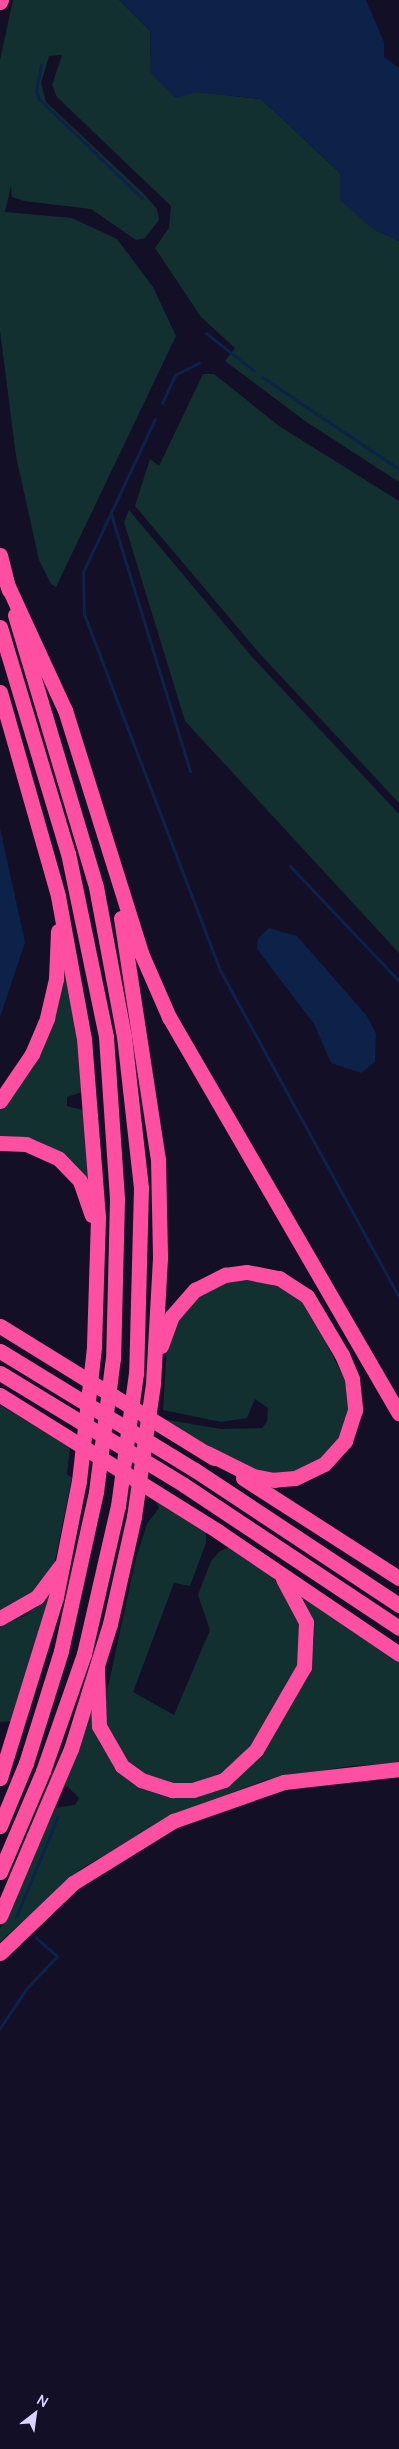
<!DOCTYPE html>
<style>
body{margin:0}
#map{position:relative;width:399px;height:2449px;overflow:hidden;background:#130f26;font-family:Manrope,sans-serif}
div>[style]{position:absolute}
[style*='--x']{left:calc(var(--x)*1px);top:calc(var(--y)*1px);width:calc(var(--w)*1px);rotate:calc(var(--a)*1deg)}
.green>*{inset:0;background:#12302f}
.water>*{inset:0;background:#0c2248}
.stream>*{height:3px;margin:-1.5px;padding:0 1.5px;transform-origin:1.5px;border-radius:1.5px;background:#0c2248}
.highway>*{height:15px;margin:-7.5px;padding:0 7.5px;transform-origin:7.5px;border-radius:7.5px;background:#ff4fa3}
.highway-bridge>*{height:15px;margin:-7.5px;padding:0 7.5px;transform-origin:7.5px;border-radius:7.5px;background:#ff4fa3}
span{translate:-50% -50%;white-space:nowrap;text-align:center;line-height:1.15;-webkit-text-stroke:4.5px #130f26;paint-order:stroke}
.north{position:absolute;left:10px;top:2389px;width:50px;height:50px;-webkit-text-stroke:4px #130f26;paint-order:stroke;rotate:30deg;font-size:14px;font-weight:700;line-height:20px;text-align:center;color:#d9d4ff}
.north::after{content:'';display:block;margin:auto;width:18px;height:22px;background:#d9d4ff;clip-path:polygon(50% 0,100% 100%,50% 72%,0 100%)}
</style>
<div id="map">
<div class="green">
<div style="clip-path:polygon(13px 0,119px 0,150px 31px,151px 73px,197px 92px,261px 99px,340px 173px,373px 229px,399px 241px,399px 482px,305px 421px,225px 361px,235px 348px,201px 317px,155px 248px,169px 228px,171px 206px,57px 97px,52px 85px,62px 55px,49px 56px,41px 83px,46px 102px,144px 194px,157px 209px,159px 220px,145px 238px,136px 240px,91px 209px,24px 201px,12px 197px,11px 186px,5px 212px,72px 218px,117px 239px,153px 287px,176px 336px,56px 587px,51px 584px,39px 560px,16px 456px,0 331px,0 60px)"></div>
<div style="clip-path:polygon(203px 374px,214px 374px,279px 426px,399px 501px,399px 803px,260px 654px,135px 506px,150px 459px,159px 466px)"></div>
<div style="clip-path:polygon(129px 510px,253px 658px,399px 814px,399px 953px,185px 721px,124px 522px)"></div>
<div style="clip-path:polygon(64px 963px,69px 964px,82px 1092px,67px 1097px,67px 1106px,83px 1110px,92px 1158px,87px 1180px,65px 1157px,0 1139px,0 1109px,13px 1094px)"></div>
<div style="clip-path:polygon(241px 1278px,284px 1288px,307px 1305px,345px 1380px,349px 1405px,344px 1429px,330px 1451px,302px 1470px,275px 1475px,242px 1467px,162px 1419px,221px 1429px,262px 1428px,267px 1422px,268px 1408px,255px 1399px,247px 1418px,221px 1422px,163px 1410px,167px 1344px,177px 1318px,194px 1299px,213px 1286px)"></div>
<div style="clip-path:polygon(0 1405px,70px 1447px,67px 1474px,72px 1478px,55px 1561px,40px 1587px,0 1613px)"></div>
<div style="clip-path:polygon(154px 1498px,206px 1532px,206px 1543px,190px 1586px,174px 1583px,133px 1692px,174px 1715px,210px 1630px,198px 1595px,211px 1561px,220px 1551px,230px 1547px,270px 1574px,299px 1613px,298px 1669px,244px 1756px,214px 1779px,183px 1786px,147px 1777px,121px 1755px,107px 1726px,104px 1705px,136px 1558px,147px 1524px,159px 1508px)"></div>
<div style="clip-path:polygon(51px 1594px,15px 1721px,0 1722px,0 1626px,27px 1615px)"></div>
<div style="clip-path:polygon(303px 1594px,399px 1656px,399px 1763px,350px 1766px,266px 1780px,176px 1813px,81px 1869px,0 1942px,0 1929px,55px 1808px,75px 1805px,79px 1798px,65px 1784px,91px 1709px,100px 1744px,112px 1760px,153px 1790px,234px 1780px,262px 1751px,306px 1676px,314px 1640px)"></div>
</div>
<div class="water">
<div style="clip-path:polygon(119px 0,366px 0,384px 42px,384px 57px,399px 68px,399px 241px,373px 229px,340px 200px,340px 173px,261px 99px,197px 92px,175px 98px,151px 73px,150px 31px)"></div>
<div style="clip-path:polygon(0 828px,25px 942px,0 1017px)"></div>
<div style="clip-path:polygon(269px 928px,297px 936px,367px 1016px,376px 1034px,375px 1062px,361px 1073px,331px 1063px,314px 1024px,257px 949px,258px 938px)"></div>
</div>
<div class="stream">
<div style="--x:41;--y:65;--w:25;--a:101"></div>
<div style="--x:36;--y:90;--w:9;--a:72"></div>
<div style="--x:39;--y:99;--w:143;--a:43.9"></div>
<div style="--x:206;--y:333;--w:61;--a:38.4"></div>
<div style="--x:262;--y:377;--w:165;--a:33.9"></div>
<div style="--x:162;--y:403;--w:31;--a:-65"></div>
<div style="--x:175;--y:375;--w:27;--a:-27"></div>
<div style="--x:155;--y:419;--w:169;--a:115.2"></div>
<div style="--x:83;--y:572;--w:42;--a:88.6"></div>
<div style="--x:84;--y:614;--w:383;--a:69.1"></div>
<div style="--x:221;--y:972;--w:371;--a:61.3"></div>
<div style="--x:111;--y:514;--w:269;--a:72.9"></div>
<div style="--x:290;--y:866;--w:158;--a:46.5"></div>
<div style="--x:16;--y:1917;--w:109;--a:-67.4"></div>
<div style="--x:0;--y:2028;--w:48;--a:-56"></div>
<div style="--x:27;--y:1988;--w:44;--a:-46.8"></div>
<div style="--x:57;--y:1956;--w:28;--a:-139"></div>
</div>
<div class="highway">
<div style="--x:0;--y:2;--w:2;--a:-63"></div>
<div style="--x:0;--y:555;--w:36;--a:76"></div>
<div style="--x:6;--y:582;--w:141;--a:65.3"></div>
<div style="--x:65;--y:710;--w:255;--a:72.6"></div>
<div style="--x:141;--y:953;--w:70;--a:66.4"></div>
<div style="--x:169;--y:1017;--w:458;--a:59.9"></div>
<div style="--x:15;--y:615;--w:284;--a:73.4"></div>
<div style="--x:96;--y:887;--w:152;--a:79.4"></div>
<div style="--x:124;--y:1036;--w:153;--a:83.6"></div>
<div style="--x:141;--y:1188;--w:185;--a:91.5"></div>
<div style="--x:0;--y:627;--w:236;--a:73.3"></div>
<div style="--x:68;--y:853;--w:188;--a:78.3"></div>
<div style="--x:106;--y:1037;--w:162;--a:86.1"></div>
<div style="--x:117;--y:1199;--w:159;--a:91.4"></div>
<div style="--x:0;--y:692;--w:212;--a:74.1"></div>
<div style="--x:58;--y:896;--w:145;--a:79.7"></div>
<div style="--x:84;--y:1039;--w:180;--a:85.5"></div>
<div style="--x:98;--y:1218;--w:129;--a:91.8"></div>
<div style="--x:121;--y:918;--w:244;--a:81.3"></div>
<div style="--x:158;--y:1159;--w:99;--a:88.8"></div>
<div style="--x:160;--y:1258;--w:126;--a:93.2"></div>
<div style="--x:0;--y:1101;--w:57;--a:-55.8"></div>
<div style="--x:32;--y:1054;--w:39;--a:-67"></div>
<div style="--x:47;--y:1018;--w:40;--a:-77"></div>
<div style="--x:56;--y:979;--w:48;--a:-87.6"></div>
<div style="--x:0;--y:1143;--w:26;--a:2"></div>
<div style="--x:26;--y:1144;--w:36;--a:24"></div>
<div style="--x:59;--y:1159;--w:30;--a:46"></div>
<div style="--x:80;--y:1181;--w:36;--a:71"></div>
<div style="--x:0;--y:1326;--w:251;--a:31.7"></div>
<div style="--x:161;--y:1346;--w:32;--a:-70"></div>
<div style="--x:172;--y:1316;--w:35;--a:-49"></div>
<div style="--x:195;--y:1290;--w:34;--a:-27"></div>
<div style="--x:225;--y:1275;--w:22;--a:-8"></div>
<div style="--x:247;--y:1272;--w:33;--a:11"></div>
<div style="--x:279;--y:1278;--w:33;--a:33"></div>
<div style="--x:307;--y:1296;--w:69;--a:59.3"></div>
<div style="--x:342;--y:1355;--w:26;--a:67"></div>
<div style="--x:352;--y:1379;--w:31;--a:84"></div>
<div style="--x:355;--y:1410;--w:33;--a:108"></div>
<div style="--x:345;--y:1441;--w:31;--a:132"></div>
<div style="--x:324;--y:1464;--w:32;--a:154"></div>
<div style="--x:295;--y:1478;--w:21;--a:175"></div>
<div style="--x:274;--y:1480;--w:21;--a:-169"></div>
<div style="--x:253;--y:1476;--w:51;--a:-153.4"></div>
<div style="--x:0;--y:1351;--w:228;--a:31.4"></div>
<div style="--x:195;--y:1470;--w:245;--a:33.5"></div>
<div style="--x:0;--y:1373;--w:215;--a:31.3"></div>
<div style="--x:184;--y:1485;--w:258;--a:33.6"></div>
<div style="--x:0;--y:1395;--w:258;--a:32"></div>
<div style="--x:219;--y:1532;--w:217;--a:34.1"></div>
<div style="--x:243;--y:1478;--w:185;--a:32.7"></div>
<div style="--x:0;--y:1618;--w:43;--a:-29.6"></div>
<div style="--x:37;--y:1597;--w:39;--a:-53"></div>
<div style="--x:97;--y:1669;--w:57;--a:88"></div>
<div style="--x:99;--y:1726;--w:46;--a:60.1"></div>
<div style="--x:122;--y:1766;--w:24;--a:36"></div>
<div style="--x:141;--y:1780;--w:33;--a:18"></div>
<div style="--x:172;--y:1790;--w:21;--a:0"></div>
<div style="--x:193;--y:1790;--w:33;--a:-18"></div>
<div style="--x:224;--y:1780;--w:44;--a:-43.2"></div>
<div style="--x:256;--y:1750;--w:96;--a:-60"></div>
<div style="--x:304;--y:1667;--w:45;--a:-87.5"></div>
<div style="--x:306;--y:1622;--w:49;--a:-118.1"></div>
<div style="--x:0;--y:1778;--w:189;--a:-72.8"></div>
<div style="--x:56;--y:1597;--w:118;--a:-78.8"></div>
<div style="--x:0;--y:1826;--w:68;--a:-67.6"></div>
<div style="--x:26;--y:1763;--w:117;--a:-72.6"></div>
<div style="--x:61;--y:1651;--w:163;--a:-77.6"></div>
<div style="--x:0;--y:1872;--w:110;--a:-66.9"></div>
<div style="--x:43;--y:1771;--w:124;--a:-70.7"></div>
<div style="--x:84;--y:1654;--w:152;--a:-77.1"></div>
<div style="--x:0;--y:1916;--w:181;--a:-67"></div>
<div style="--x:71;--y:1749;--w:131;--a:-72.7"></div>
<div style="--x:110;--y:1624;--w:110;--a:-77.4"></div>
<div style="--x:0;--y:1953;--w:101;--a:-43.8"></div>
<div style="--x:73;--y:1883;--w:118;--a:-31.8"></div>
<div style="--x:173;--y:1821;--w:118;--a:-19.4"></div>
<div style="--x:284;--y:1782;--w:116;--a:-6.4"></div>
</div>
<div class="highway-bridge">
<div style="--x:79;--y:1481;--w:135;--a:-83.6"></div>
<div style="--x:96;--y:1492;--w:135;--a:-82.8"></div>
<div style="--x:118;--y:1506;--w:134;--a:-82.3"></div>
<div style="--x:134;--y:1517;--w:134;--a:-81.9"></div>
</div>
<div class="north">N</div>
</div>
